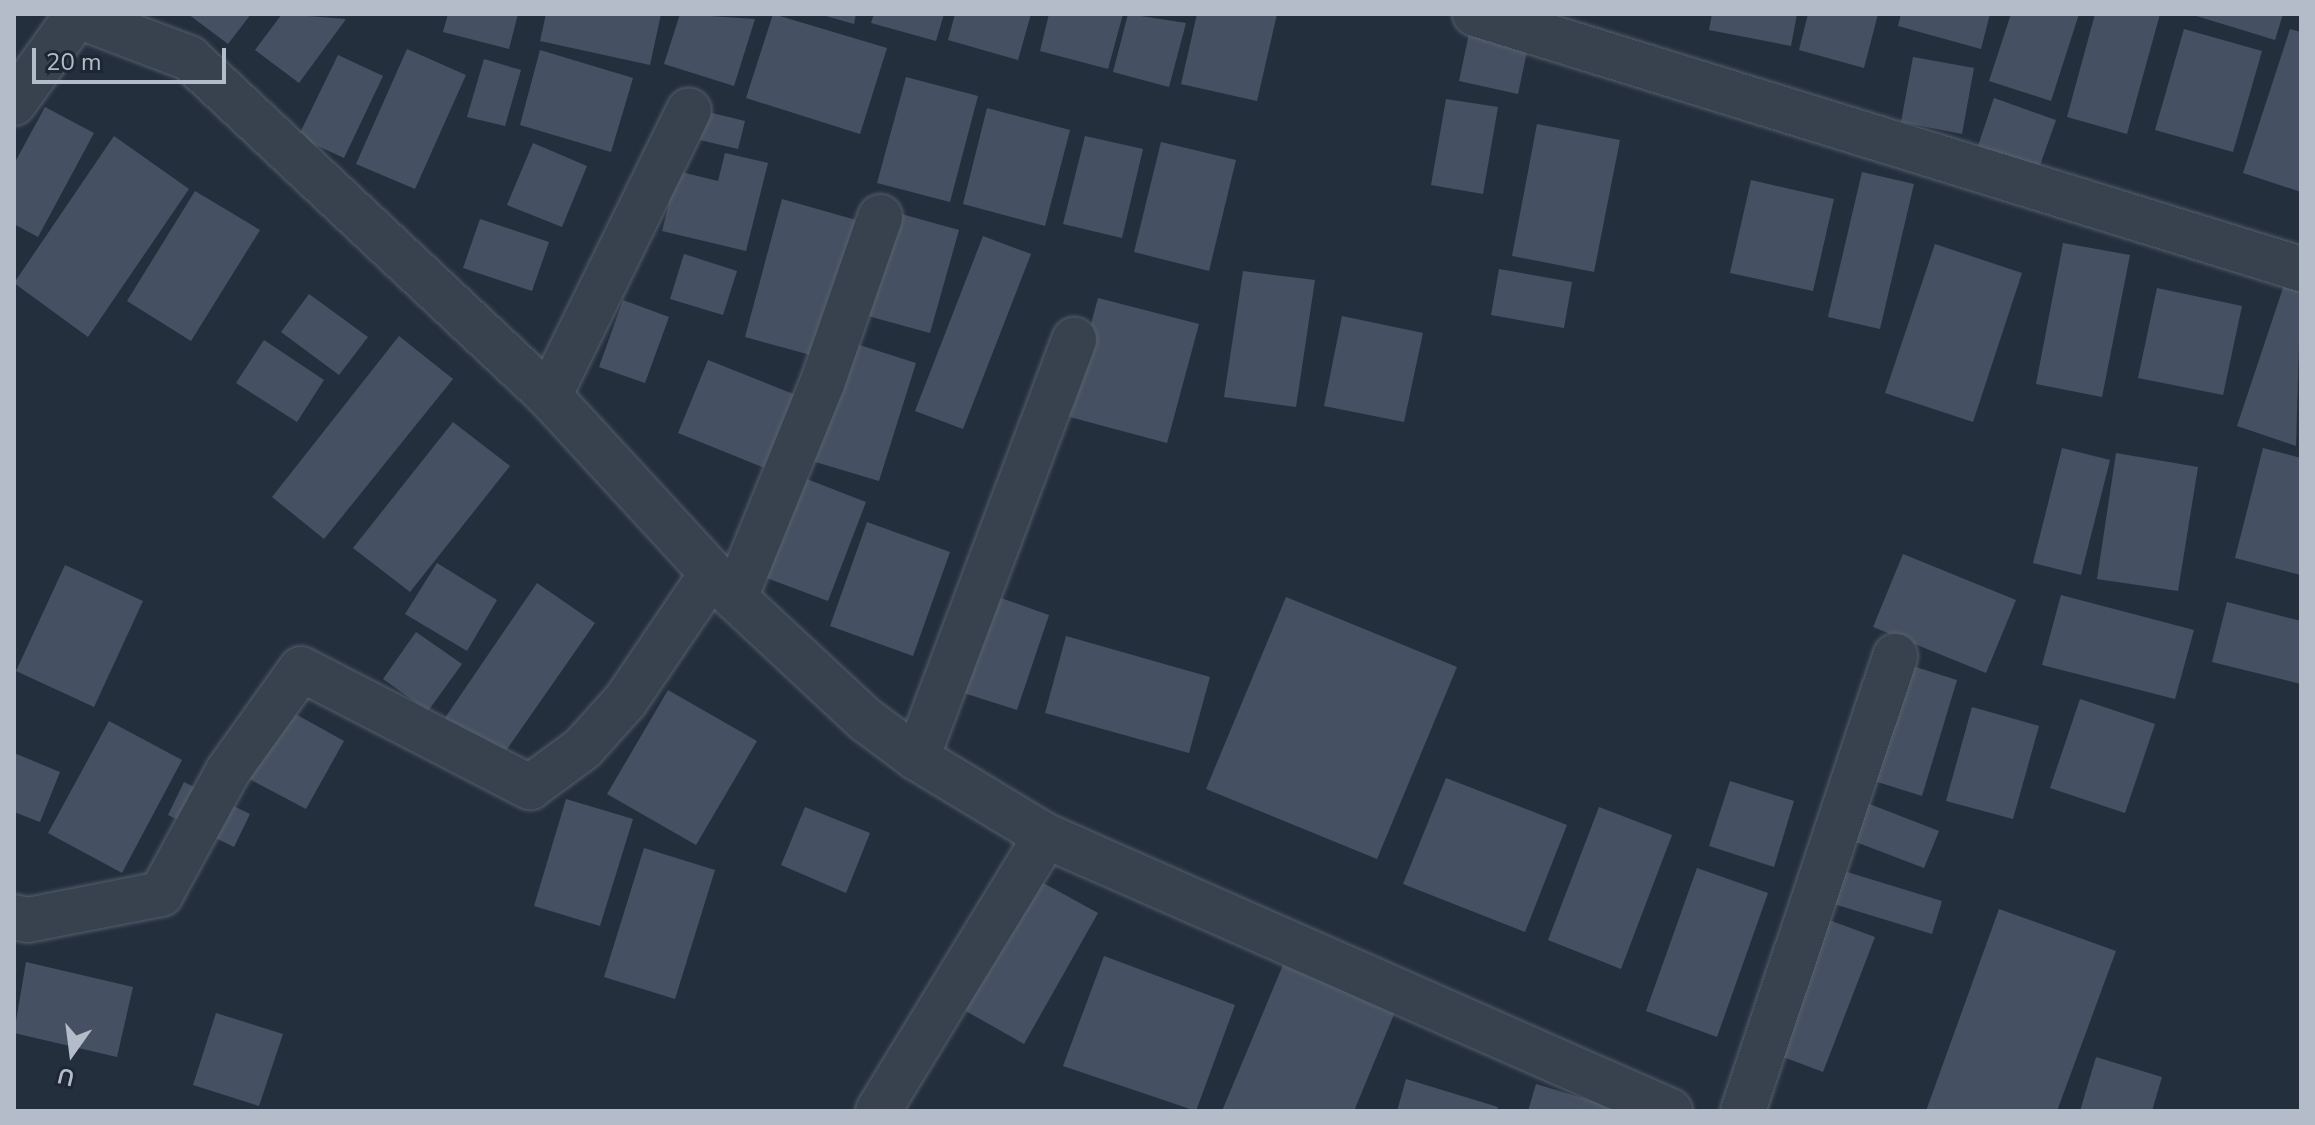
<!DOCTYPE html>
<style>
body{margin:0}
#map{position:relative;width:2315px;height:1125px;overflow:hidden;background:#242f3e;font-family:"Nunito Sans",sans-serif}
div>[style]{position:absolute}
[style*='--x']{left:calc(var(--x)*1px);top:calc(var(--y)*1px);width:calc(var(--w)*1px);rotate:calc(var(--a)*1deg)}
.building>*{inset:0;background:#455162}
.roads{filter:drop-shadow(0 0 2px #565f6c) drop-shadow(0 0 2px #565f6c)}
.street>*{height:44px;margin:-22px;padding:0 22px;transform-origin:22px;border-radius:22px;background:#38414e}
span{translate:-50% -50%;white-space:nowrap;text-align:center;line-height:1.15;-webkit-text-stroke:7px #1d2633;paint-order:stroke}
.frame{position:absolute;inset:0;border:16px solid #b4bcc9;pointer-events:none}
.north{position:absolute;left:32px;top:1013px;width:80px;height:80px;-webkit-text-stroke:6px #1d2633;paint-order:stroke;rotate:194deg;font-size:22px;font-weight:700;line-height:32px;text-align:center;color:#b4bcc9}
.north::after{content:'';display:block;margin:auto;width:28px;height:36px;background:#b4bcc9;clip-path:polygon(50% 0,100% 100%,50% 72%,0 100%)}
.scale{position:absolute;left:32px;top:48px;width:194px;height:36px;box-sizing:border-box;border:4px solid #b4bcc9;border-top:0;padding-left:10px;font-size:24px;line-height:28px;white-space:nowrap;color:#b4bcc9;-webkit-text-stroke:6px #1d2633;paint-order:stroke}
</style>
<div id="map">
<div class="building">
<div style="clip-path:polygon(188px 14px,251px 14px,228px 44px)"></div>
<div style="clip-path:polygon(282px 14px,346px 19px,299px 83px,255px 50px)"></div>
<div style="clip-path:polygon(448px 14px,518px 14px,509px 49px,443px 32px)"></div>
<div style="clip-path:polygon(546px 14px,661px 14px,650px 65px,540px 41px)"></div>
<div style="clip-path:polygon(680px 14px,755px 19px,734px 86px,664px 64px)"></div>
<div style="clip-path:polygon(773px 14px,887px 48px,860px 134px,746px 98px)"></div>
<div style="clip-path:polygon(819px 14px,856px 14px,854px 24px)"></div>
<div style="clip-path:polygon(874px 14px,944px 14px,936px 41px,871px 23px)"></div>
<div style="clip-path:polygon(955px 14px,1031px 14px,1018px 60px,948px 40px)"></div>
<div style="clip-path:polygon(1049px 14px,1123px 14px,1108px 69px,1040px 51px)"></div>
<div style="clip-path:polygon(1128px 14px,1186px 23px,1169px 87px,1113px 72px)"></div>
<div style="clip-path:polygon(1197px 14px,1277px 14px,1257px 101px,1181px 84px)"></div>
<div style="clip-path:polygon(1712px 14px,1797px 14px,1791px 46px,1709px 30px)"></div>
<div style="clip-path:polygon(1808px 14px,1878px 14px,1864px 68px,1799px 50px)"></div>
<div style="clip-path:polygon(1901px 14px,1990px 14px,1981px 49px,1898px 26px)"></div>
<div style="clip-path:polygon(2011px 14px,2079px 14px,2051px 101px,1989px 81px)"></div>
<div style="clip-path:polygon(2095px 14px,2160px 14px,2127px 134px,2067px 117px)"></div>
<div style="clip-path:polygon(2190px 14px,2283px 14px,2275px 40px)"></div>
<div style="clip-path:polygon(1470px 29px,1529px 42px,1518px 94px,1459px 81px)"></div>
<div style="clip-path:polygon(2184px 29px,2262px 51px,2233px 152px,2155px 130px)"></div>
<div style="clip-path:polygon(2290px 29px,2301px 32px,2301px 192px,2243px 173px)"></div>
<div style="clip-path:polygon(407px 49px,466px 75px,415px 189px,356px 164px)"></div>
<div style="clip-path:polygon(540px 50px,633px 78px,611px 152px,520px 125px)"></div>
<div style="clip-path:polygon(338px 55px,383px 76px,344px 158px,298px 137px)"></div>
<div style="clip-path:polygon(1913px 57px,1974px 68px,1962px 134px,1901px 122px)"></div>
<div style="clip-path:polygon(484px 59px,521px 70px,505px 126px,467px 117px)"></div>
<div style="clip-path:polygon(906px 77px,978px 96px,950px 202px,877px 183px)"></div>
<div style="clip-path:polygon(1994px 98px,2056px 120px,2039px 168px,1978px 146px)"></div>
<div style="clip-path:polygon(1446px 99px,1498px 107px,1483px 194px,1431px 185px)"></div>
<div style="clip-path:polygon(45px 107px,94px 133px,38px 237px,14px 224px,14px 164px)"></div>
<div style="clip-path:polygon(987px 108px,1070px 130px,1045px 226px,963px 204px)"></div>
<div style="clip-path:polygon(708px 112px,745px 121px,738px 149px,700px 140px)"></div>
<div style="clip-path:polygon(1537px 124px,1620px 140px,1594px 272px,1512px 256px)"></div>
<div style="clip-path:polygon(114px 136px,189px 189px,88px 337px,14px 283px)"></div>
<div style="clip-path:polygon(1085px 136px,1143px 149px,1122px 238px,1063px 224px)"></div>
<div style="clip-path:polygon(1161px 142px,1236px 160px,1209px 271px,1134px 252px)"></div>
<div style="clip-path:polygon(533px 143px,587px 166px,562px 227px,507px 205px)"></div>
<div style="clip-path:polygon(725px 153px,768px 163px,746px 251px,662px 231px,677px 171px,718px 181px)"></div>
<div style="clip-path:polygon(1862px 172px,1914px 184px,1880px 329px,1828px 317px)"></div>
<div style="clip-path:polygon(1751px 180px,1834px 199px,1813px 291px,1730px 273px)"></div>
<div style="clip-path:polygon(195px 191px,260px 230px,191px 341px,127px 301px)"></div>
<div style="clip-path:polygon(782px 199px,856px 220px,818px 357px,745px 337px)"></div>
<div style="clip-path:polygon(887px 210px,959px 230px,930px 333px,857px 313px)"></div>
<div style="clip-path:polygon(480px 219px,549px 242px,532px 291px,463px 268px)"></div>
<div style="clip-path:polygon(983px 236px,1031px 254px,963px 429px,915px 411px)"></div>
<div style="clip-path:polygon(2063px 243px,2130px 255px,2102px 397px,2036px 384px)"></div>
<div style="clip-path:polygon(1935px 244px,2022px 273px,1973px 422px,1885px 393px)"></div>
<div style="clip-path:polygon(684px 254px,737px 271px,723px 315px,670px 299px)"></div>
<div style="clip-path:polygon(1499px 269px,1572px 282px,1564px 328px,1491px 315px)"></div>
<div style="clip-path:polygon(2289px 270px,2301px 274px,2296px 446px,2237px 426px)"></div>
<div style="clip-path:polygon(1243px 271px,1315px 280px,1296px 407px,1224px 397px)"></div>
<div style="clip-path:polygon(2157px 288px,2242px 306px,2223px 395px,2138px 378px)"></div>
<div style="clip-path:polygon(309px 294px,368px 337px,339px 375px,281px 332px)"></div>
<div style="clip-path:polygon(1098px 298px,1199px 324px,1167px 443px,1066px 416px)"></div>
<div style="clip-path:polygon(623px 300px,669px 317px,645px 383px,599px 367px)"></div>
<div style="clip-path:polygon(1342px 316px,1423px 333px,1404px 422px,1324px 406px)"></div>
<div style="clip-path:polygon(399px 336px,453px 379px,324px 539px,272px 497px)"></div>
<div style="clip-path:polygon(264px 340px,324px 380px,297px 422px,236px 383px)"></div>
<div style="clip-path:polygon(850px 342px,916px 363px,879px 481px,812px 461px)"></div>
<div style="clip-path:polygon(708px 360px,796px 395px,767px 469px,678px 433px)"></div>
<div style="clip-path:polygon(453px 422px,510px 466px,410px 592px,353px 548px)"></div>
<div style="clip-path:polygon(2062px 448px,2110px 460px,2081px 575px,2033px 563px)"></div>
<div style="clip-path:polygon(2263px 448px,2301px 458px,2301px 575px,2235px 558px)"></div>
<div style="clip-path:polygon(2116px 453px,2198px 467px,2178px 591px,2097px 579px)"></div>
<div style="clip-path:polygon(799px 476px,866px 502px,828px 601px,759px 575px)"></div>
<div style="clip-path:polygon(867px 522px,950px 552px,913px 656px,830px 626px)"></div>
<div style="clip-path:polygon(1903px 554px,2016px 600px,1986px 673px,1873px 627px)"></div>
<div style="clip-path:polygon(437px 563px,497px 600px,467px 651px,405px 614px)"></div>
<div style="clip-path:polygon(65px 565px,143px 601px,94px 707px,16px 671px)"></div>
<div style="clip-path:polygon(537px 583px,595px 623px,491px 772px,434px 734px)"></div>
<div style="clip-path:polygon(981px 591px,1049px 615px,1017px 710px,948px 688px)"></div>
<div style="clip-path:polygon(2061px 595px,2194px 630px,2175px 699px,2042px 665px)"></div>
<div style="clip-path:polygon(1286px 597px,1457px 667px,1377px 859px,1206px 789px)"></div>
<div style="clip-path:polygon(2227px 602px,2301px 621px,2301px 684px,2212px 662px)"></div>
<div style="clip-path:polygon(416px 632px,462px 664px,428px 711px,383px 679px)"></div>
<div style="clip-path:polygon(1066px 636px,1210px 677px,1189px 753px,1045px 713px)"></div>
<div style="clip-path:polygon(1903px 663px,1957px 680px,1922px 796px,1868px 779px)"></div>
<div style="clip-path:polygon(668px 690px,757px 741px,696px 845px,607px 794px)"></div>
<div style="clip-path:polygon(2080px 699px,2155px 724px,2125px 813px,2050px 788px)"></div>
<div style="clip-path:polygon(274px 702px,344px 741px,306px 809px,236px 772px)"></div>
<div style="clip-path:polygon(1972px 707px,2039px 726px,2013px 819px,1946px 801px)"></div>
<div style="clip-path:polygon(109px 721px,182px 760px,122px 873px,48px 833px)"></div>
<div style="clip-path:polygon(14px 753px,60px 772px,40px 822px,14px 812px)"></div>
<div style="clip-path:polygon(1446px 778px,1567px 825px,1525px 932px,1403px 884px)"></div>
<div style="clip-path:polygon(1730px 781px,1794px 801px,1774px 867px,1709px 846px)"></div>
<div style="clip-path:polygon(184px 782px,250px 814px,234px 847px,168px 815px)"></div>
<div style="clip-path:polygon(1854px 798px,1939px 831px,1924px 868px,1840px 836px)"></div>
<div style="clip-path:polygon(566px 799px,633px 819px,600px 926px,534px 906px)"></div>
<div style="clip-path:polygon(805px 807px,870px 833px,846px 893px,781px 865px)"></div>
<div style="clip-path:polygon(1599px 807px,1672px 835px,1621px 969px,1548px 940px)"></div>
<div style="clip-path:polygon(644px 848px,715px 870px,675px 999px,604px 977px)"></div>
<div style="clip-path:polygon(1697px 868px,1768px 893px,1717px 1037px,1646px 1011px)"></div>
<div style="clip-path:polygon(1834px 868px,1942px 901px,1932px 934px,1824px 901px)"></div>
<div style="clip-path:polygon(1038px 880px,1098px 913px,1024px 1044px,964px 1010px)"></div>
<div style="clip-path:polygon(1999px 909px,2116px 951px,2057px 1111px,1926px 1111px)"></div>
<div style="clip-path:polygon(1821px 917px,1875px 937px,1823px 1072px,1770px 1052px)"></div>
<div style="clip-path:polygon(1104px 956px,1235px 1005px,1196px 1111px,1063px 1066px)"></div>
<div style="clip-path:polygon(26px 962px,133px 987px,117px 1057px,14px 1033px)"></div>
<div style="clip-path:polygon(1283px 965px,1395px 1012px,1354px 1111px,1222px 1111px)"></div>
<div style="clip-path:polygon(216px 1013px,283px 1034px,259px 1106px,193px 1085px)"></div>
<div style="clip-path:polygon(2096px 1057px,2162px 1077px,2152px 1111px,2080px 1111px)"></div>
<div style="clip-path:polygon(1406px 1079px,1498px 1107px,1497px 1111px,1397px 1111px)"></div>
<div style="clip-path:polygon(1536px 1084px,1623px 1110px,1623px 1111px,1528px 1111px)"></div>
</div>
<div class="roads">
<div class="street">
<div style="--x:1475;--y:14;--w:864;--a:17.16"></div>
<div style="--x:78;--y:16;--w:119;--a:20.7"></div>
<div style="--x:189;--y:58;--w:494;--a:43.2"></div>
<div style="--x:549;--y:396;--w:275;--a:47.4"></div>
<div style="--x:735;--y:598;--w:179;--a:43"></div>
<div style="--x:866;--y:720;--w:64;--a:36.7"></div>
<div style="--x:917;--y:758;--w:151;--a:31.2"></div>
<div style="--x:1046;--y:836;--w:682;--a:23.78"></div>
<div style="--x:14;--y:103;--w:110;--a:-54.3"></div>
<div style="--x:549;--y:396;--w:318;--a:-63.9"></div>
<div style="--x:735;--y:598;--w:231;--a:-67.9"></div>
<div style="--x:822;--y:384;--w:177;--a:-70.8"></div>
<div style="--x:917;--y:758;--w:447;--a:-69.4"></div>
<div style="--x:14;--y:917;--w:14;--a:12"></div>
<div style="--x:28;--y:920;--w:136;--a:-11.1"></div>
<div style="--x:161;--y:894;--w:140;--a:-61.4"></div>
<div style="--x:228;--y:771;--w:125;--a:-54.4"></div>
<div style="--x:301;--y:669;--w:258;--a:27.3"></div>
<div style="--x:530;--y:787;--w:66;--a:-36.3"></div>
<div style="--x:583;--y:748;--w:64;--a:-48.1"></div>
<div style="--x:626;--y:700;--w:153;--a:-55.9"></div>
<div style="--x:878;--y:1111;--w:322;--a:-58.6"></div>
<div style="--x:1743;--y:1111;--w:480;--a:-71.5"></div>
</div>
</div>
<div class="frame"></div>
<div class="north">U</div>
<div class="scale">20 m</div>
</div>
